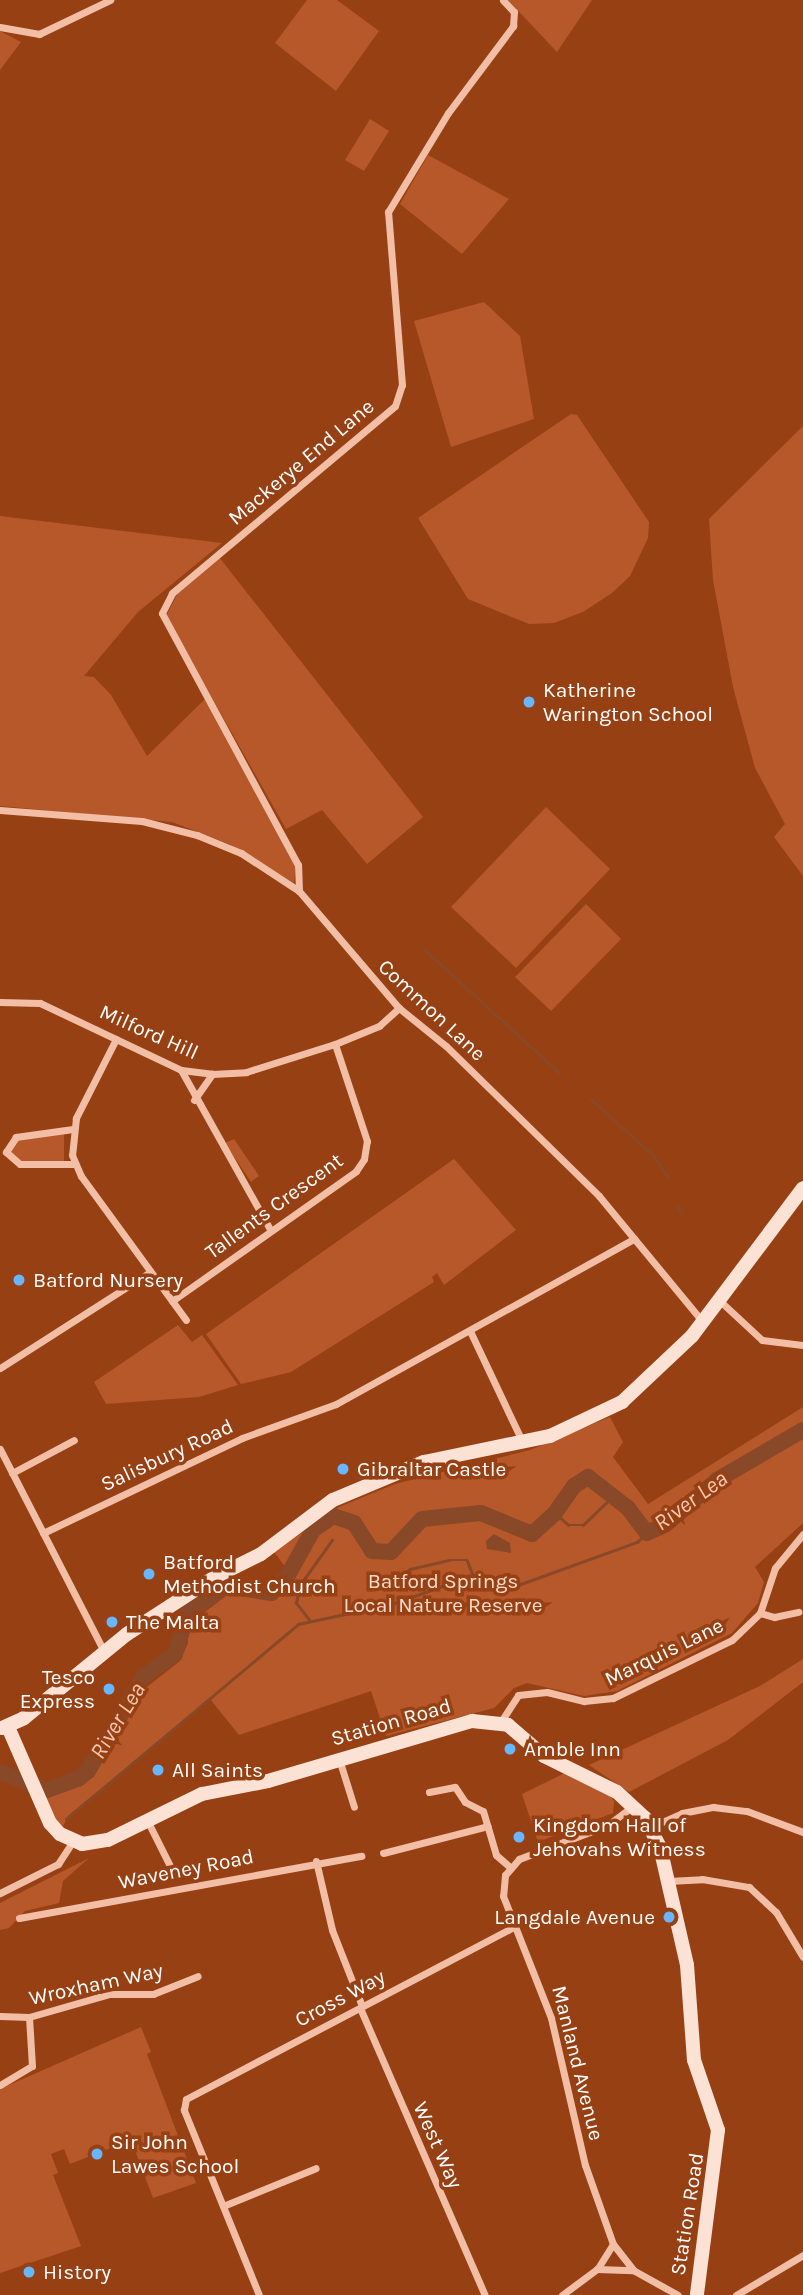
<!DOCTYPE html>
<style>
body{margin:0}
#map{position:relative;width:803px;height:2295px;overflow:hidden;background:#974014;font-family:Karla,sans-serif}
div>[style]{position:absolute}
[style*='--x']{left:calc(var(--x)*1px);top:calc(var(--y)*1px);width:calc(var(--w)*1px);rotate:calc(var(--a)*1deg)}
.green>*{inset:0;background:#b7582a}
.water>*{inset:0;background:#894827}
.stream>*{height:2.5px;margin:-1.25px;padding:0 1.25px;transform-origin:1.25px;border-radius:1.25px;background:#894827}
.river>*{height:16px;margin:-8px;padding:0 8px;transform-origin:8px;border-radius:8px;background:#894827}
.street>*{height:7px;margin:-3.5px;padding:0 3.5px;transform-origin:3.5px;border-radius:3.5px;background:#f3bea6}
.secondary>*{height:14px;margin:-7px;padding:0 7px;transform-origin:7px;border-radius:7px;background:#fce2d5}
.dots>*{width:19px;height:19px;translate:-50% -50%;box-sizing:border-box;border:4px solid #974014;border-radius:50%}
span{translate:-50% -50%;white-space:nowrap;text-align:center;line-height:1.15;-webkit-text-stroke:7px #974014;paint-order:stroke}
.street-label{font-size:21px;color:#fff}
.poi-label{font-size:21px;color:#fff}
.left{translate:0 -50%;text-align:left}
.right{translate:-100% -50%;text-align:right}
.park-label{font-size:21px;color:#fddccd}
.water-label{font-size:23px;color:#f9c8b2;font-style:italic}
</style>
<div id="map">
<div class="green">
<div style="clip-path:polygon(307px 0,337px 0,379px 31px,336px 91px,275px 43px)"></div>
<div style="clip-path:polygon(508px 0,592px 0,557px 52px)"></div>
<div style="clip-path:polygon(0 31px,21px 42px,0 70px)"></div>
<div style="clip-path:polygon(370px 119px,389px 131px,364px 171px,345px 160px)"></div>
<div style="clip-path:polygon(428px 155px,509px 199px,462px 254px,400px 204px)"></div>
<div style="clip-path:polygon(484px 302px,520px 336px,534px 419px,451px 447px,414px 321px)"></div>
<div style="clip-path:polygon(571px 414px,577px 415px,649px 522px,648px 538px,630px 576px,612px 593px,583px 612px,554px 623px,529px 624px,468px 599px,418px 518px)"></div>
<div style="clip-path:polygon(803px 426px,803px 876px,774px 837px,785px 824px,755px 768px,733px 687px,713px 580px,709px 519px)"></div>
<div style="clip-path:polygon(0 516px,222px 543px,138px 612px,84px 676px,94px 677px,111px 695px,147px 756px,206px 698px,296px 868px,294px 883px,229px 844px,172px 822px,0 806px)"></div>
<div style="clip-path:polygon(219px 557px,423px 817px,367px 864px,322px 810px,286px 829px,166px 616px,179px 591px)"></div>
<div style="clip-path:polygon(546px 807px,610px 869px,516px 968px,451px 907px)"></div>
<div style="clip-path:polygon(586px 904px,621px 939px,551px 1011px,515px 977px)"></div>
<div style="clip-path:polygon(64px 1134px,64px 1162px,18px 1161px,11px 1156px,10px 1146px,17px 1140px)"></div>
<div style="clip-path:polygon(234px 1139px,259px 1176px,251px 1182px,225px 1143px)"></div>
<div style="clip-path:polygon(454px 1159px,516px 1230px,444px 1285px,437px 1273px,432px 1277px,434px 1282px,291px 1372px,241px 1384px,206px 1334px)"></div>
<div style="clip-path:polygon(178px 1325px,192px 1342px,202px 1335px,238px 1385px,199px 1397px,106px 1404px,94px 1382px)"></div>
<div style="clip-path:polygon(803px 1407px,803px 1523px,755px 1567px,764px 1582px,758px 1603px,732px 1633px,617px 1691px,584px 1696px,527px 1683px,514px 1688px,494px 1708px,386px 1736px,371px 1691px,239px 1735px,210px 1699px,69px 1815px,63px 1826px,57px 1822px,43px 1794px,73px 1785px,92px 1771px,138px 1694px,180px 1661px,188px 1643px,187px 1626px,227px 1595px,265px 1595px,292px 1576px,274px 1552px,339px 1507px,395px 1484px,530px 1450px,610px 1417px,623px 1442px,613px 1457px,648px 1504px)"></div>
<div style="clip-path:polygon(803px 1659px,803px 1682px,728px 1740px,629px 1792px,589px 1765px,760px 1686px)"></div>
<div style="clip-path:polygon(565px 1773px,609px 1794px,614px 1801px,613px 1813px,538px 1842px,522px 1794px)"></div>
<div style="clip-path:polygon(89px 1858px,63px 1881px,59px 1903px,25px 1911px,9px 1928px,0 1930px,0 1903px)"></div>
<div style="clip-path:polygon(141px 2027px,151px 2052px,147px 2054px,196px 2183px,153px 2198px,131px 2140px,70px 2164px,64px 2149px,51px 2154px,58px 2173px,53px 2175px,81px 2246px,0 2273px,0 2089px)"></div>
</div>
<div class="water">
<div style="clip-path:polygon(494px 1534px,510px 1543px,511px 1553px,487px 1549px,486px 1541px)"></div>
</div>
<div class="stream">
<div style="--x:424;--y:949;--w:184;--a:42.4"></div>
<div style="--x:591;--y:1099;--w:85;--a:42.1"></div>
<div style="--x:654;--y:1156;--w:25;--a:56"></div>
<div style="--x:678;--y:1206;--w:7;--a:74"></div>
<div style="--x:555;--y:1513;--w:18;--a:41"></div>
<div style="--x:569;--y:1525;--w:14;--a:0"></div>
<div style="--x:583;--y:1525;--w:42;--a:-44"></div>
<div style="--x:393;--y:1579;--w:20;--a:-30"></div>
<div style="--x:410;--y:1569;--w:40;--a:-13"></div>
<div style="--x:449;--y:1560;--w:18;--a:0"></div>
<div style="--x:467;--y:1560;--w:16;--a:68"></div>
<div style="--x:310;--y:1621;--w:23;--a:-128"></div>
<div style="--x:296;--y:1603;--w:18;--a:-77"></div>
<div style="--x:300;--y:1585;--w:55;--a:-54.6"></div>
<div style="--x:66;--y:1819;--w:303;--a:-40"></div>
<div style="--x:298;--y:1624;--w:96;--a:-12"></div>
<div style="--x:392;--y:1604;--w:86;--a:-19.7"></div>
<div style="--x:473;--y:1575;--w:46;--a:12.5"></div>
<div style="--x:518;--y:1585;--w:127;--a:-19.9"></div>
<div style="--x:637;--y:1542;--w:13;--a:-42"></div>
</div>
<div class="river">
<div style="--x:0;--y:1772;--w:50;--a:21"></div>
<div style="--x:47;--y:1790;--w:33;--a:-20"></div>
<div style="--x:78;--y:1779;--w:13;--a:-39"></div>
<div style="--x:88;--y:1771;--w:110;--a:-59.5"></div>
<div style="--x:144;--y:1676;--w:38;--a:-35"></div>
<div style="--x:175;--y:1654;--w:44;--a:-72.8"></div>
<div style="--x:188;--y:1612;--w:47;--a:-33.7"></div>
<div style="--x:227;--y:1586;--w:45;--a:9"></div>
<div style="--x:271;--y:1593;--w:25;--a:-47"></div>
<div style="--x:288;--y:1575;--w:51;--a:-60.9"></div>
<div style="--x:313;--y:1530;--w:24;--a:-35"></div>
<div style="--x:333;--y:1516;--w:22;--a:18"></div>
<div style="--x:354;--y:1523;--w:33;--a:57"></div>
<div style="--x:372;--y:1551;--w:19;--a:3"></div>
<div style="--x:391;--y:1552;--w:45;--a:-46.8"></div>
<div style="--x:422;--y:1519;--w:59;--a:-5.8"></div>
<div style="--x:481;--y:1513;--w:55;--a:22.4"></div>
<div style="--x:532;--y:1534;--w:31;--a:-42"></div>
<div style="--x:555;--y:1513;--w:33;--a:-55"></div>
<div style="--x:574;--y:1486;--w:17;--a:-33"></div>
<div style="--x:588;--y:1477;--w:51;--a:37.8"></div>
<div style="--x:628;--y:1508;--w:31;--a:53"></div>
<div style="--x:647;--y:1533;--w:21;--a:-25"></div>
<div style="--x:666;--y:1524;--w:67;--a:-40.8"></div>
<div style="--x:717;--y:1480;--w:99;--a:-30.2"></div>
</div>
<div class="street">
<div style="--x:0;--y:27;--w:40;--a:10"></div>
<div style="--x:39;--y:34;--w:79;--a:-25.6"></div>
<div style="--x:0;--y:810;--w:142;--a:4.4"></div>
<div style="--x:142;--y:821;--w:57;--a:14.3"></div>
<div style="--x:197;--y:835;--w:48;--a:22.2"></div>
<div style="--x:241;--y:853;--w:69;--a:33.2"></div>
<div style="--x:299;--y:891;--w:154;--a:49.5"></div>
<div style="--x:399;--y:1008;--w:60;--a:39"></div>
<div style="--x:446;--y:1046;--w:214;--a:44.4"></div>
<div style="--x:599;--y:1196;--w:163;--a:50.5"></div>
<div style="--x:299;--y:891;--w:26;--a:-92"></div>
<div style="--x:298;--y:865;--w:286;--a:-118.4"></div>
<div style="--x:162;--y:613;--w:22;--a:-63"></div>
<div style="--x:172;--y:593;--w:291;--a:-40"></div>
<div style="--x:395;--y:406;--w:22;--a:-72"></div>
<div style="--x:402;--y:385;--w:174;--a:-94.6"></div>
<div style="--x:388;--y:212;--w:116;--a:-58.8"></div>
<div style="--x:448;--y:113;--w:109;--a:-53.2"></div>
<div style="--x:513;--y:26;--w:14;--a:-86"></div>
<div style="--x:514;--y:12;--w:16;--a:-133"></div>
<div style="--x:0;--y:1002;--w:40;--a:1.4"></div>
<div style="--x:40;--y:1003;--w:156;--a:25.4"></div>
<div style="--x:181;--y:1070;--w:31;--a:7"></div>
<div style="--x:212;--y:1074;--w:34;--a:-3"></div>
<div style="--x:246;--y:1072;--w:93;--a:-17.5"></div>
<div style="--x:335;--y:1044;--w:48;--a:-22.2"></div>
<div style="--x:379;--y:1026;--w:27;--a:-42"></div>
<div style="--x:116;--y:1039;--w:89;--a:116.9"></div>
<div style="--x:76;--y:1118;--w:37;--a:96"></div>
<div style="--x:72;--y:1155;--w:23;--a:67"></div>
<div style="--x:81;--y:1176;--w:178;--a:53.9"></div>
<div style="--x:181;--y:1070;--w:184;--a:60.8"></div>
<div style="--x:194;--y:1100;--w:32;--a:-55"></div>
<div style="--x:73;--y:1129;--w:58;--a:172"></div>
<div style="--x:16;--y:1137;--w:18;--a:124"></div>
<div style="--x:6;--y:1152;--w:18;--a:41"></div>
<div style="--x:20;--y:1164;--w:55;--a:0"></div>
<div style="--x:172;--y:1301;--w:225;--a:-35.2"></div>
<div style="--x:356;--y:1171;--w:14;--a:-56"></div>
<div style="--x:364;--y:1159;--w:18;--a:-81"></div>
<div style="--x:367;--y:1141;--w:102;--a:-108.3"></div>
<div style="--x:720;--y:1301;--w:57;--a:42.9"></div>
<div style="--x:762;--y:1340;--w:41;--a:7"></div>
<div style="--x:470;--y:1331;--w:124;--a:64.7"></div>
<div style="--x:0;--y:1368;--w:178;--a:-32.6"></div>
<div style="--x:0;--y:1449;--w:227;--a:62.8"></div>
<div style="--x:12;--y:1473;--w:70;--a:-28"></div>
<div style="--x:43;--y:1533;--w:221;--a:-25.5"></div>
<div style="--x:242;--y:1438;--w:100;--a:-19.9"></div>
<div style="--x:336;--y:1404;--w:341;--a:-29"></div>
<div style="--x:760;--y:1613;--w:15;--a:16"></div>
<div style="--x:774;--y:1617;--w:25;--a:-12"></div>
<div style="--x:500;--y:1723;--w:33;--a:-57"></div>
<div style="--x:518;--y:1695;--w:29;--a:-6"></div>
<div style="--x:547;--y:1692;--w:38;--a:14"></div>
<div style="--x:584;--y:1701;--w:29;--a:-6"></div>
<div style="--x:613;--y:1698;--w:132;--a:-26"></div>
<div style="--x:732;--y:1640;--w:39;--a:-44"></div>
<div style="--x:760;--y:1613;--w:47;--a:-71.6"></div>
<div style="--x:775;--y:1568;--w:44;--a:-50.5"></div>
<div style="--x:339;--y:1759;--w:50;--a:72.6"></div>
<div style="--x:429;--y:1792;--w:26;--a:-11"></div>
<div style="--x:455;--y:1787;--w:18;--a:56"></div>
<div style="--x:465;--y:1802;--w:20;--a:27"></div>
<div style="--x:483;--y:1811;--w:46;--a:73.5"></div>
<div style="--x:496;--y:1855;--w:18;--a:41"></div>
<div style="--x:633;--y:1806;--w:31;--a:143"></div>
<div style="--x:608;--y:1825;--w:95;--a:159.1"></div>
<div style="--x:519;--y:1859;--w:21;--a:131"></div>
<div style="--x:505;--y:1875;--w:21;--a:95"></div>
<div style="--x:503;--y:1896;--w:131;--a:68.5"></div>
<div style="--x:551;--y:2018;--w:151;--a:77"></div>
<div style="--x:585;--y:2165;--w:84;--a:70.5"></div>
<div style="--x:613;--y:2244;--w:33;--a:52"></div>
<div style="--x:633;--y:2270;--w:51;--a:29.1"></div>
<div style="--x:147;--y:1820;--w:58;--a:63.4"></div>
<div style="--x:651;--y:1827;--w:34;--a:-24"></div>
<div style="--x:682;--y:1813;--w:32;--a:-11"></div>
<div style="--x:713;--y:1807;--w:34;--a:7"></div>
<div style="--x:747;--y:1811;--w:60;--a:20.6"></div>
<div style="--x:383;--y:1853;--w:108;--a:-14.4"></div>
<div style="--x:316;--y:1861;--w:71;--a:76.9"></div>
<div style="--x:332;--y:1930;--w:82;--a:68.5"></div>
<div style="--x:668;--y:1881;--w:34;--a:-3"></div>
<div style="--x:702;--y:1879;--w:48;--a:9.7"></div>
<div style="--x:749;--y:1887;--w:37;--a:43"></div>
<div style="--x:776;--y:1912;--w:52;--a:59"></div>
<div style="--x:0;--y:1893;--w:65;--a:-26.6"></div>
<div style="--x:58;--y:1864;--w:27;--a:-57"></div>
<div style="--x:19;--y:1918;--w:348;--a:-10.3"></div>
<div style="--x:360;--y:2008;--w:313;--a:66.5"></div>
<div style="--x:0;--y:2016;--w:29;--a:2"></div>
<div style="--x:29;--y:2017;--w:84;--a:-15.9"></div>
<div style="--x:110;--y:1994;--w:43;--a:0"></div>
<div style="--x:153;--y:1994;--w:48;--a:-21.8"></div>
<div style="--x:0;--y:2085;--w:37;--a:-31"></div>
<div style="--x:32;--y:2066;--w:49;--a:-93.5"></div>
<div style="--x:223;--y:2206;--w:100;--a:-22.2"></div>
<div style="--x:598;--y:2268;--w:28;--a:-58"></div>
<div style="--x:259;--y:2295;--w:200;--a:-112.1"></div>
<div style="--x:184;--y:2110;--w:11;--a:-80"></div>
<div style="--x:186;--y:2099;--w:370;--a:-27.7"></div>
<div style="--x:562;--y:2295;--w:44;--a:-36.6"></div>
<div style="--x:597;--y:2269;--w:36;--a:2"></div>
<div style="--x:736;--y:2295;--w:78;--a:-30.8"></div>
</div>
<div class="secondary">
<div style="--x:8;--y:1727;--w:105;--a:66.4"></div>
<div style="--x:50;--y:1823;--w:15;--a:48"></div>
<div style="--x:60;--y:1834;--w:24;--a:24"></div>
<div style="--x:82;--y:1844;--w:26;--a:-9"></div>
<div style="--x:108;--y:1840;--w:105;--a:-26.1"></div>
<div style="--x:202;--y:1794;--w:67;--a:-11.1"></div>
<div style="--x:268;--y:1781;--w:213;--a:-16.4"></div>
<div style="--x:472;--y:1721;--w:36;--a:6"></div>
<div style="--x:508;--y:1725;--w:48;--a:40.7"></div>
<div style="--x:544;--y:1756;--w:81;--a:26.3"></div>
<div style="--x:617;--y:1792;--w:38;--a:43"></div>
<div style="--x:645;--y:1818;--w:33;--a:63"></div>
<div style="--x:660;--y:1847;--w:121;--a:77.1"></div>
<div style="--x:687;--y:1965;--w:95;--a:85.8"></div>
<div style="--x:694;--y:2060;--w:74;--a:71.1"></div>
<div style="--x:718;--y:2130;--w:166;--a:97.3"></div>
<div style="--x:2;--y:1728;--w:24;--a:-24"></div>
<div style="--x:24;--y:1718;--w:133;--a:-39.2"></div>
<div style="--x:127;--y:1634;--w:105;--a:-32.9"></div>
<div style="--x:215;--y:1577;--w:51;--a:-26.6"></div>
<div style="--x:261;--y:1554;--w:90;--a:-36.9"></div>
<div style="--x:333;--y:1500;--w:99;--a:-22.7"></div>
<div style="--x:424;--y:1462;--w:129;--a:-11.7"></div>
<div style="--x:550;--y:1436;--w:80;--a:-25.3"></div>
<div style="--x:622;--y:1402;--w:96;--a:-43.3"></div>
<div style="--x:692;--y:1336;--w:185;--a:-53.1"></div>
</div>
<div class="dots">
<div style="left:529px;top:702px;background:#67b6ff"></div>
<div style="left:19px;top:1280px;background:#67b6ff"></div>
<div style="left:343px;top:1469px;background:#67b6ff"></div>
<div style="left:149px;top:1574px;background:#67b6ff"></div>
<div style="left:112px;top:1622px;background:#67b6ff"></div>
<div style="left:109px;top:1689px;background:#67b6ff"></div>
<div style="left:510px;top:1749px;background:#67b6ff"></div>
<div style="left:158px;top:1770px;background:#67b6ff"></div>
<div style="left:519px;top:1837px;background:#67b6ff"></div>
<div style="left:669px;top:1917px;background:#67b6ff"></div>
<div style="left:97px;top:2154px;background:#67b6ff"></div>
<div style="left:29px;top:2272px;background:#67b6ff"></div>
</div>
<div class="street-label">
<span style="left:301px;top:462px;rotate:-40deg">Mackerye End Lane</span>
<span style="left:432px;top:1010px;rotate:43deg">Common Lane</span>
<span style="left:149px;top:1032px;rotate:24deg">Milford Hill</span>
<span style="left:274px;top:1206px;rotate:-36deg">Tallents Crescent</span>
<span style="left:167px;top:1455px;rotate:-25deg">Salisbury Road</span>
<span style="left:664px;top:1652px;rotate:-26deg">Marquis Lane</span>
<span style="left:391px;top:1722px;rotate:-16deg">Station Road</span>
<span style="left:186px;top:1869px;rotate:-11deg">Waveney Road</span>
<span style="left:96px;top:1984px;rotate:-12deg">Wroxham Way</span>
<span style="left:340px;top:1998px;rotate:-28deg">Cross Way</span>
<span style="left:578px;top:2063px;rotate:76deg">Manland Avenue</span>
<span style="left:438px;top:2145px;rotate:66deg">West Way</span>
<span style="left:687px;top:2214px;rotate:-81deg">Station Road</span>
</div>
<div class="poi-label">
<span class="left" style="left:543px;top:702px">Katherine<br>Warington School</span>
<span class="left" style="left:33px;top:1280px">Batford Nursery</span>
<span class="left" style="left:357px;top:1469px">Gibraltar Castle</span>
<span class="left" style="left:163px;top:1574px">Batford<br>Methodist Church</span>
<span class="left" style="left:126px;top:1622px">The Malta</span>
<span class="right" style="left:95px;top:1689px">Tesco<br>Express</span>
<span class="left" style="left:524px;top:1749px">Amble Inn</span>
<span class="left" style="left:172px;top:1770px">All Saints</span>
<span class="left" style="left:533px;top:1837px">Kingdom Hall of<br>Jehovahs Witness</span>
<span class="right" style="left:655px;top:1917px">Langdale Avenue</span>
<span class="left" style="left:111px;top:2154px">Sir John<br>Lawes School</span>
<span class="left" style="left:43px;top:2272px">History</span>
</div>
<div class="park-label">
<span style="left:443px;top:1593px">Batford Springs<br>Local Nature Reserve</span>
</div>
<div class="water-label">
<span style="left:691px;top:1501px;rotate:-36deg">River Lea</span>
<span style="left:118px;top:1721px;rotate:-59deg">River Lea</span>
</div>
</div>
